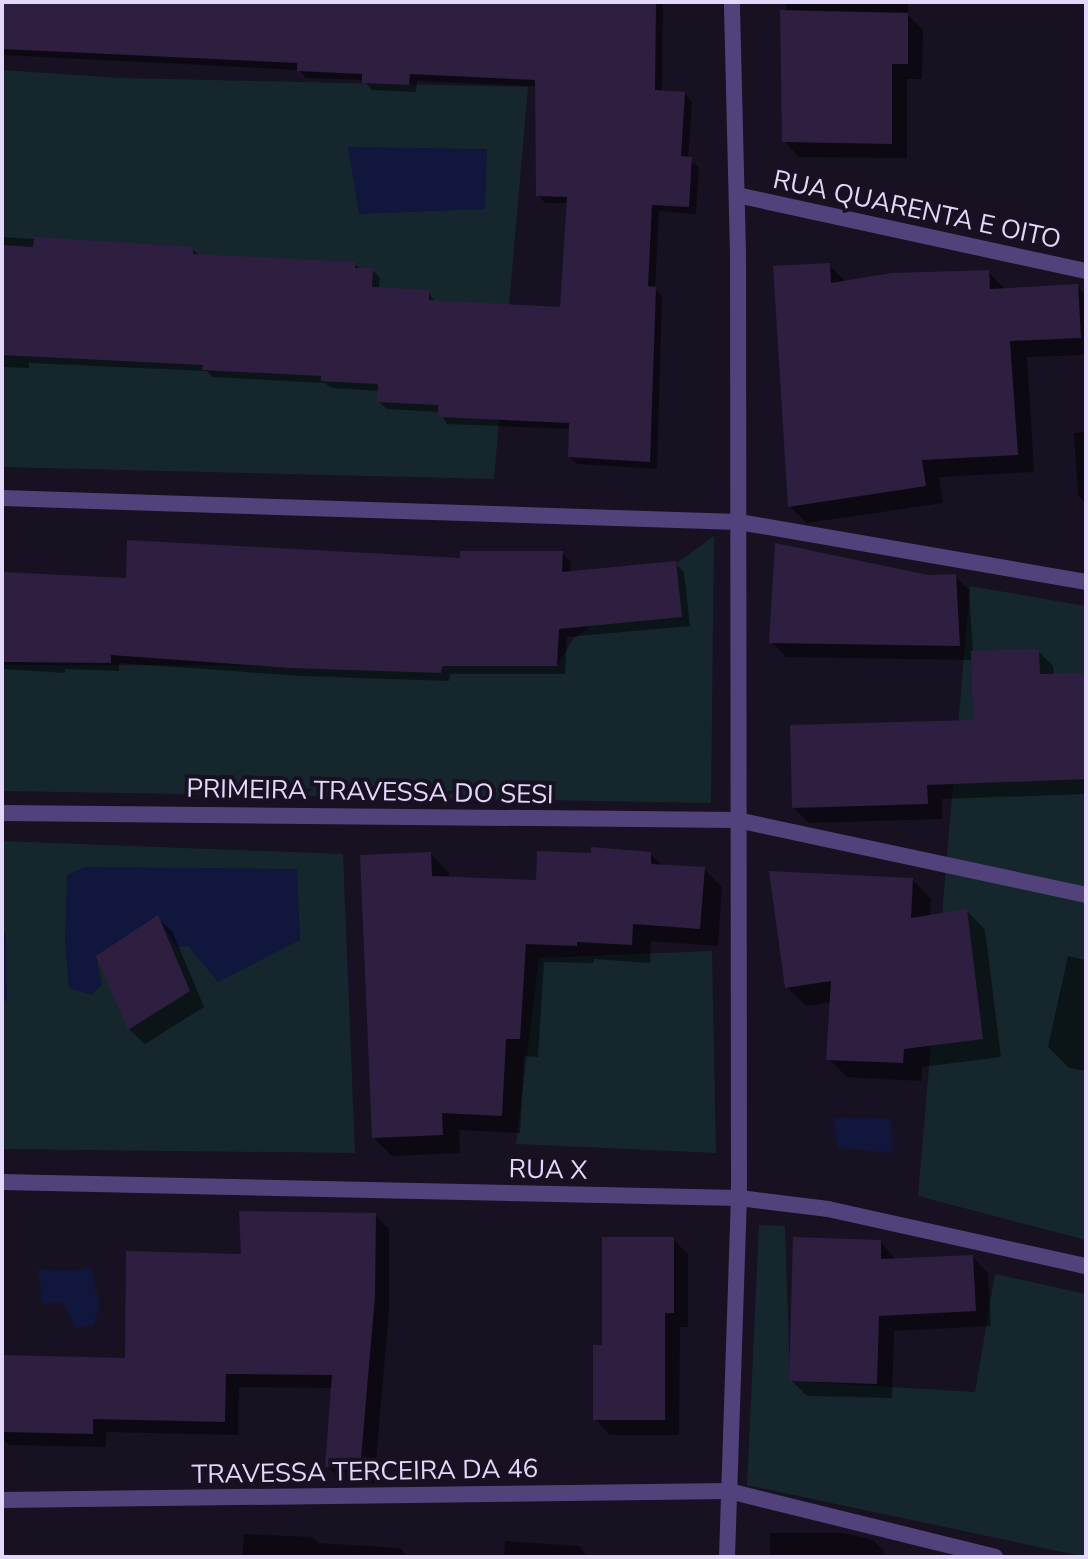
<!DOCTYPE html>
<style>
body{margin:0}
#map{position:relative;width:1088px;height:1559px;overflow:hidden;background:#181122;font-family:"Nunito Sans",sans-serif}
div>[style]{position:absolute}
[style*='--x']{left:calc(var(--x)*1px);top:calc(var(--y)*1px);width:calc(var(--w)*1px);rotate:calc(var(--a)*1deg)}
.green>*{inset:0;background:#15272c}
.water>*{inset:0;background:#10163c}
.shadow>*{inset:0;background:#0007}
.building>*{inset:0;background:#2e1f41}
.street>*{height:16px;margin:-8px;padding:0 8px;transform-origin:8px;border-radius:8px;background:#51427c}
span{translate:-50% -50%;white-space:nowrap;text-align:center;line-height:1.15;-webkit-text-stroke:8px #181122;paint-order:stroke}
.street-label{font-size:26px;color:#e3d7fa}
.frame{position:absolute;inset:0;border:4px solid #e3d7fa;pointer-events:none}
</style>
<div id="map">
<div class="green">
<div style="clip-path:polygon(2px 70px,122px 78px,528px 87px,494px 479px,2px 467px)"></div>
<div style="clip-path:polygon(714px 536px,711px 803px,2px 791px,2px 665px,557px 666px,573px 639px)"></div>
<div style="clip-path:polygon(970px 586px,1086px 606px,1086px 1240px,918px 1196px)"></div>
<div style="clip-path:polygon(2px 841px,343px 854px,355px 1153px,2px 1149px)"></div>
<div style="clip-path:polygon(712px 951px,716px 1153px,516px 1144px,539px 958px)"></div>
<div style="clip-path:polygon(759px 1225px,785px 1226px,790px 1381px,975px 1392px,995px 1274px,1086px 1294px,1086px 1557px,747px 1485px)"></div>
</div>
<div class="water">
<div style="clip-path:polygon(348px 147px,487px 149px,485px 209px,359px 214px)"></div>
<div style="clip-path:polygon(85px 867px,297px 869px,300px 940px,218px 982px,188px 946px,176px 947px,158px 915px,96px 956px,102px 984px,92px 995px,69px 988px,65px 941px,67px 875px)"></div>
<div style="clip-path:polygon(2px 932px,6px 933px,7px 1001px,2px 1001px)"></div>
<div style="clip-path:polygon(833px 1117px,890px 1119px,893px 1153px,838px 1148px)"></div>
<div style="clip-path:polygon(91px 1267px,100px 1306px,94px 1325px,75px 1328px,63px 1302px,42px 1304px,38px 1269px,68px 1271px)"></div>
</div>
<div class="shadow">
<div style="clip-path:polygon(2px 2px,663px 2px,662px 92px,685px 94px,692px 102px,688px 159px,699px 167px,696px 214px,659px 211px,655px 289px,662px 296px,657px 469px,577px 464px,570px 457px,571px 429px,447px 424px,440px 412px,387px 409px,379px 402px,380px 391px,331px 388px,325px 383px,212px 377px,207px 371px,29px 363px,29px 368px,2px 367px,2px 237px,192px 249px,200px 256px,355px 264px,361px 270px,372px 270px,380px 278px,379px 289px,428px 292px,436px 303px,561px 309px,568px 203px,545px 203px,538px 195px,537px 86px,417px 81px,416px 92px,372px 90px,364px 80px,306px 78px,299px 70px,2px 55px)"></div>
<div style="clip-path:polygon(786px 2px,908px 2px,908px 15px,923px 30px,922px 79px,907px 79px,907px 158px,799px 157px,784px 141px)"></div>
<div style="clip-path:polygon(829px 265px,847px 283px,988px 272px,1006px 290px,1077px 286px,1086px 295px,1086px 355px,1027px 357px,1034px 472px,939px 477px,943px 503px,807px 523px,789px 506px)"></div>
<div style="clip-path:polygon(1086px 432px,1086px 504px,1078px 495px,1074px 433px)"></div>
<div style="clip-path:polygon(562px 553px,571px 562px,570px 573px,675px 563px,684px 572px,690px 626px,567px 637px,565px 674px,450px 674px,449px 681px,301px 676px,119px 663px,119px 671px,65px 669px,65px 673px,2px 669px,2px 574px,127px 580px)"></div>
<div style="clip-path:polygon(955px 576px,969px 590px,973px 653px,1038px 651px,1053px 666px,1054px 676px,1086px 675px,1086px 794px,942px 799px,942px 819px,809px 823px,794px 808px,975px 722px,973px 660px,786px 657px,772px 642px,928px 577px)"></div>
<div style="clip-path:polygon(431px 854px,449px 873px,449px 879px,538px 882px,650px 854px,664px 867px,704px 869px,722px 887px,718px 946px,651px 941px,650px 963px,594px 959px,594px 963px,544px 962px,538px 1057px,524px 1056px,520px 1133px,459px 1130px,460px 1153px,392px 1156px,373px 1137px)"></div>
<div style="clip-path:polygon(913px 880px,931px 899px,930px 917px,967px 911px,985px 930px,1001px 1057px,922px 1067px,921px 1081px,847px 1077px,829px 1059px,832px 1002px,806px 1006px,787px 987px)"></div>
<div style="clip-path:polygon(158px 918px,173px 933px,204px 1007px,145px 1044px,129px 1029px,99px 957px)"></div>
<div style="clip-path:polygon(1068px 956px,1086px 960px,1086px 1071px,1069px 1068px,1048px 1047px)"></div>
<div style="clip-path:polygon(375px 1215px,389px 1229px,389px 1311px,374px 1483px,341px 1480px,327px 1466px,333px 1388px,239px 1387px,238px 1435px,106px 1432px,106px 1447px,9px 1445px,2px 1438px,2px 1355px,127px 1360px,244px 1256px)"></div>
<div style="clip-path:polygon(673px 1239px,688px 1254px,688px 1327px,680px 1327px,679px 1435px,610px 1435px,595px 1419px,604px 1347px)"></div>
<div style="clip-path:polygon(881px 1242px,896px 1260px,973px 1257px,988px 1273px,991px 1326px,894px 1331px,892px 1398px,807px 1396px,791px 1380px)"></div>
<div style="clip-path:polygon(770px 1533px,844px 1533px,873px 1540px,884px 1551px,884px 1557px,770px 1557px)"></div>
<div style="clip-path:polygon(244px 1534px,312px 1537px,318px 1543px,400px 1548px,408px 1557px,242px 1557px)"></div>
<div style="clip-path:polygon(505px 1541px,580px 1546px,587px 1557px,504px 1557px)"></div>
</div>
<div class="building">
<div style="clip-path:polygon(2px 2px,656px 2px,655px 90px,685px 92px,681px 156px,692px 157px,689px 207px,652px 205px,648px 286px,656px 287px,650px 462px,568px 457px,569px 423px,438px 417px,438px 405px,377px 402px,378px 384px,321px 381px,321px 376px,202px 370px,203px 365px,2px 355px,2px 245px,33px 247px,34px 237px,193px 247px,193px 254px,356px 262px,355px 268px,373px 268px,372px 287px,429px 290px,429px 300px,560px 307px,567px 197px,536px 196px,535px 80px,410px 74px,409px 85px,362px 83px,362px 74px,297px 71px,297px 63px,2px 49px)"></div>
<div style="clip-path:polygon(780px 10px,908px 13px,908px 64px,892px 64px,892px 144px,782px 142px)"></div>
<div style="clip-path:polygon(830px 263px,831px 283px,892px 273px,989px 270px,990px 289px,1078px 284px,1081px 338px,1010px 341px,1018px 455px,922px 460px,926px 486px,788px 507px,773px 266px)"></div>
<div style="clip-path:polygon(127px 540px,460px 558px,460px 551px,563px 551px,562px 572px,676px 561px,682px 617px,559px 629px,557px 666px,442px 666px,441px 673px,291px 668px,111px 655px,111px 663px,2px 662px,2px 572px,126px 578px)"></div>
<div style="clip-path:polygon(775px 543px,928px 575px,956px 574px,960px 646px,769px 643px)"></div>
<div style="clip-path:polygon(1039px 649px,1040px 674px,1086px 673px,1086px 779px,927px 785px,928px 804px,792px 808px,790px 725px,973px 720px,971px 651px)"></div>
<div style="clip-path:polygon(591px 847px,651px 852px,651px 864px,705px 867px,700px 929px,633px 924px,632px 945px,577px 942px,577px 946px,526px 944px,520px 1039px,506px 1039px,502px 1116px,442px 1113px,443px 1135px,372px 1138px,360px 855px,431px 852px,432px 876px,536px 880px,537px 851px,591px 853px)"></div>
<div style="clip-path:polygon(769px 871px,913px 878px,911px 918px,967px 909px,983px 1039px,904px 1049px,903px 1063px,826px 1060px,831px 981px,785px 988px)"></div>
<div style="clip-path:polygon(158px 915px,190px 991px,128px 1030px,96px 956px)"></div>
<div style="clip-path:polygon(239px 1211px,376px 1213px,375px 1296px,360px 1470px,325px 1467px,332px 1375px,226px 1374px,225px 1422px,93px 1419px,93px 1434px,2px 1432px,2px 1355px,125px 1358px,126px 1251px,241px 1254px)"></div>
<div style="clip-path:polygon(602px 1237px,674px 1237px,674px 1313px,665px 1313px,665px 1420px,593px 1420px,593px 1345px,602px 1345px)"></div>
<div style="clip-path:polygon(793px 1237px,881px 1240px,881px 1259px,973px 1255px,976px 1311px,879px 1316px,877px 1384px,789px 1381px)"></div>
</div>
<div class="street">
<div style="--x:737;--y:195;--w:357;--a:12.3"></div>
<div style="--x:2;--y:498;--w:737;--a:1.87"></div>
<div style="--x:739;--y:522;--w:352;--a:9.8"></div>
<div style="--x:2;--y:813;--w:735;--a:0.55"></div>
<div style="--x:737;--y:820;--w:357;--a:12.1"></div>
<div style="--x:2;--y:1182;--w:737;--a:1.24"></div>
<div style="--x:739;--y:1198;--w:90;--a:7"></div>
<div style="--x:828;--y:1209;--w:264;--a:12.5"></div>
<div style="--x:2;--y:1500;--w:727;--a:-0.71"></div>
<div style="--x:729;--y:1491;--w:274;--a:13.9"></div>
<div style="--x:727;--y:1557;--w:359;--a:-88.1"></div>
<div style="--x:739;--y:1198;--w:945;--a:-90.06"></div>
<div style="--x:738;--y:253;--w:251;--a:-91.4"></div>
</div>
<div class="street-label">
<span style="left:917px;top:210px;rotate:12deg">RUA QUARENTA E OITO</span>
<span style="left:370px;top:792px;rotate:1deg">PRIMEIRA TRAVESSA DO SESI</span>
<span style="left:548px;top:1170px;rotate:1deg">RUA X</span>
<span style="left:365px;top:1472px;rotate:-1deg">TRAVESSA TERCEIRA DA 46</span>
</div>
<div class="frame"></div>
</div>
